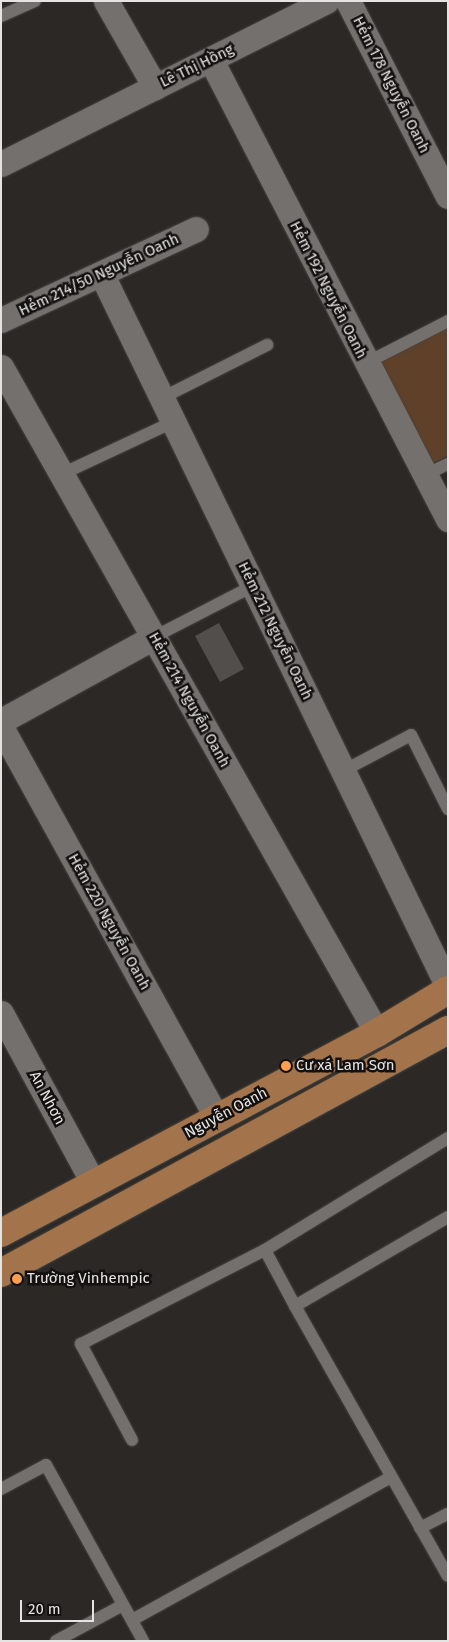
<!DOCTYPE html>
<meta charset="utf-8">
<style>
body{margin:0}
#map{position:relative;width:449px;height:1642px;overflow:hidden;background:#2b2825;font-family:"Fira Sans",sans-serif}
div>[style]{position:absolute}
[style*='--x']{left:calc(var(--x)*1px);top:calc(var(--y)*1px);width:calc(var(--w)*1px);rotate:calc(var(--a)*1deg)}
.green>*{inset:0;background:#5f412a}
.building>*{inset:0;background:#524e4b}
.roads{filter:drop-shadow(0 0 1px #464441) drop-shadow(0 0 1px #464441)}
.lane>*{height:12px;margin:-6px;padding:0 6px;transform-origin:6px;border-radius:6px;background:#74706d}
.street>*{height:25px;margin:-12.5px;padding:0 12.5px;transform-origin:12.5px;border-radius:12.5px;background:#74706d}
.primary>*{height:28px;margin:-14px;padding:0 14px;transform-origin:14px;border-radius:14px;background:#a3744b}
.dots>*{width:14px;height:14px;translate:-50% -50%;box-sizing:border-box;border:2px solid #131110;border-radius:50%}
span{translate:-50% -50%;white-space:nowrap;text-align:center;line-height:1.15;-webkit-text-stroke:5px #131110;paint-order:stroke}
.street-label{font-size:15px;color:#e6e4e2}
.poi-label{font-size:15px;color:#e6e4e2}
.left{translate:0 -50%;text-align:left}
.frame{position:absolute;inset:0;border:2px solid #e6e4e2;pointer-events:none}
.scale{position:absolute;left:20px;top:1600px;width:74px;height:22px;box-sizing:border-box;border:2px solid #e6e4e2;border-top:0;padding-left:6px;font-size:15px;line-height:18px;white-space:nowrap;color:#e6e4e2;-webkit-text-stroke:4px #131110;paint-order:stroke}
</style>
<div id="map">
<div class="green">
<div style="clip-path:polygon(448px 327px,448px 456px,429px 465px,375px 365px)"></div>
</div>
<div class="building">
<div style="clip-path:polygon(219px 623px,244px 669px,220px 682px,195px 636px)"></div>
</div>
<div class="roads">
<div class="lane">
<div style="--x:1;--y:16;--w:37;--a:-24"></div>
<div style="--x:366;--y:363;--w:92;--a:-27.1"></div>
<div style="--x:162;--y:398;--w:118;--a:-26.8"></div>
<div style="--x:62;--y:474;--w:123;--a:-25.1"></div>
<div style="--x:425;--y:475;--w:25;--a:-26"></div>
<div style="--x:154;--y:637;--w:111;--a:-27.3"></div>
<div style="--x:343;--y:771;--w:77;--a:-27.9"></div>
<div style="--x:411;--y:735;--w:83;--a:63.4"></div>
<div style="--x:448;--y:1217;--w:177;--a:149.8"></div>
<div style="--x:295;--y:1306;--w:310;--a:60.5"></div>
<div style="--x:265;--y:1250;--w:64;--a:61.8"></div>
<div style="--x:132;--y:1440;--w:109;--a:-118"></div>
<div style="--x:81;--y:1344;--w:207;--a:-27.1"></div>
<div style="--x:265;--y:1250;--w:215;--a:-31.5"></div>
<div style="--x:1;--y:1489;--w:51;--a:-28.1"></div>
<div style="--x:46;--y:1465;--w:201;--a:61.1"></div>
<div style="--x:420;--y:1528;--w:31;--a:-27"></div>
<div style="--x:132;--y:1620;--w:296;--a:-28.9"></div>
<div style="--x:56;--y:1641;--w:76;--a:-28.2"></div>
</div>
<div class="street">
<div style="--x:106;--y:1;--w:99;--a:60.3"></div>
<div style="--x:348;--y:1;--w:219;--a:62.9"></div>
<div style="--x:211;--y:60;--w:517;--a:62.69"></div>
<div style="--x:1;--y:164;--w:364;--a:-26.6"></div>
<div style="--x:102;--y:275;--w:792;--a:64.08"></div>
<div style="--x:1;--y:320;--w:215;--a:-25"></div>
<div style="--x:1;--y:367;--w:765;--a:60.55"></div>
<div style="--x:1;--y:721;--w:175;--a:-28.8"></div>
<div style="--x:1;--y:727;--w:447;--a:61.1"></div>
<div style="--x:1;--y:1013;--w:195;--a:61.5"></div>
</div>
<div class="primary">
<div style="--x:1;--y:1233;--w:426;--a:-28"></div>
<div style="--x:377;--y:1033;--w:83;--a:-31.2"></div>
<div style="--x:1;--y:1273;--w:509;--a:-28.53"></div>
</div>
</div>
<div class="dots">
<div style="left:286px;top:1066px;background:#fb9e50"></div>
<div style="left:17px;top:1279px;background:#fb9e50"></div>
</div>
<div class="street-label">
<span style="left:197px;top:66px;rotate:-26deg">Lê Thị Hồng</span>
<span style="left:391px;top:85px;rotate:63deg">Hẻm 178 Nguyễn Oanh</span>
<span style="left:99px;top:275px;rotate:-25deg">Hẻm 214/50 Nguyễn Oanh</span>
<span style="left:328px;top:290px;rotate:63deg">Hẻm 192 Nguyễn Oanh</span>
<span style="left:275px;top:631px;rotate:64deg">Hẻm 212 Nguyễn Oanh</span>
<span style="left:189px;top:700px;rotate:61deg">Hẻm 214 Nguyễn Oanh</span>
<span style="left:109px;top:922px;rotate:61deg">Hẻm 220 Nguyễn Oanh</span>
<span style="left:47px;top:1098px;rotate:62deg">An Nhơn</span>
<span style="left:226px;top:1113px;rotate:-28deg">Nguyễn Oanh</span>
</div>
<div class="poi-label">
<span class="left" style="left:296px;top:1066px">Cư xá Lam Sơn</span>
<span class="left" style="left:27px;top:1279px">Trường Vinhempic</span>
</div>
<div class="frame"></div>
<div class="scale">20 m</div>
</div>
